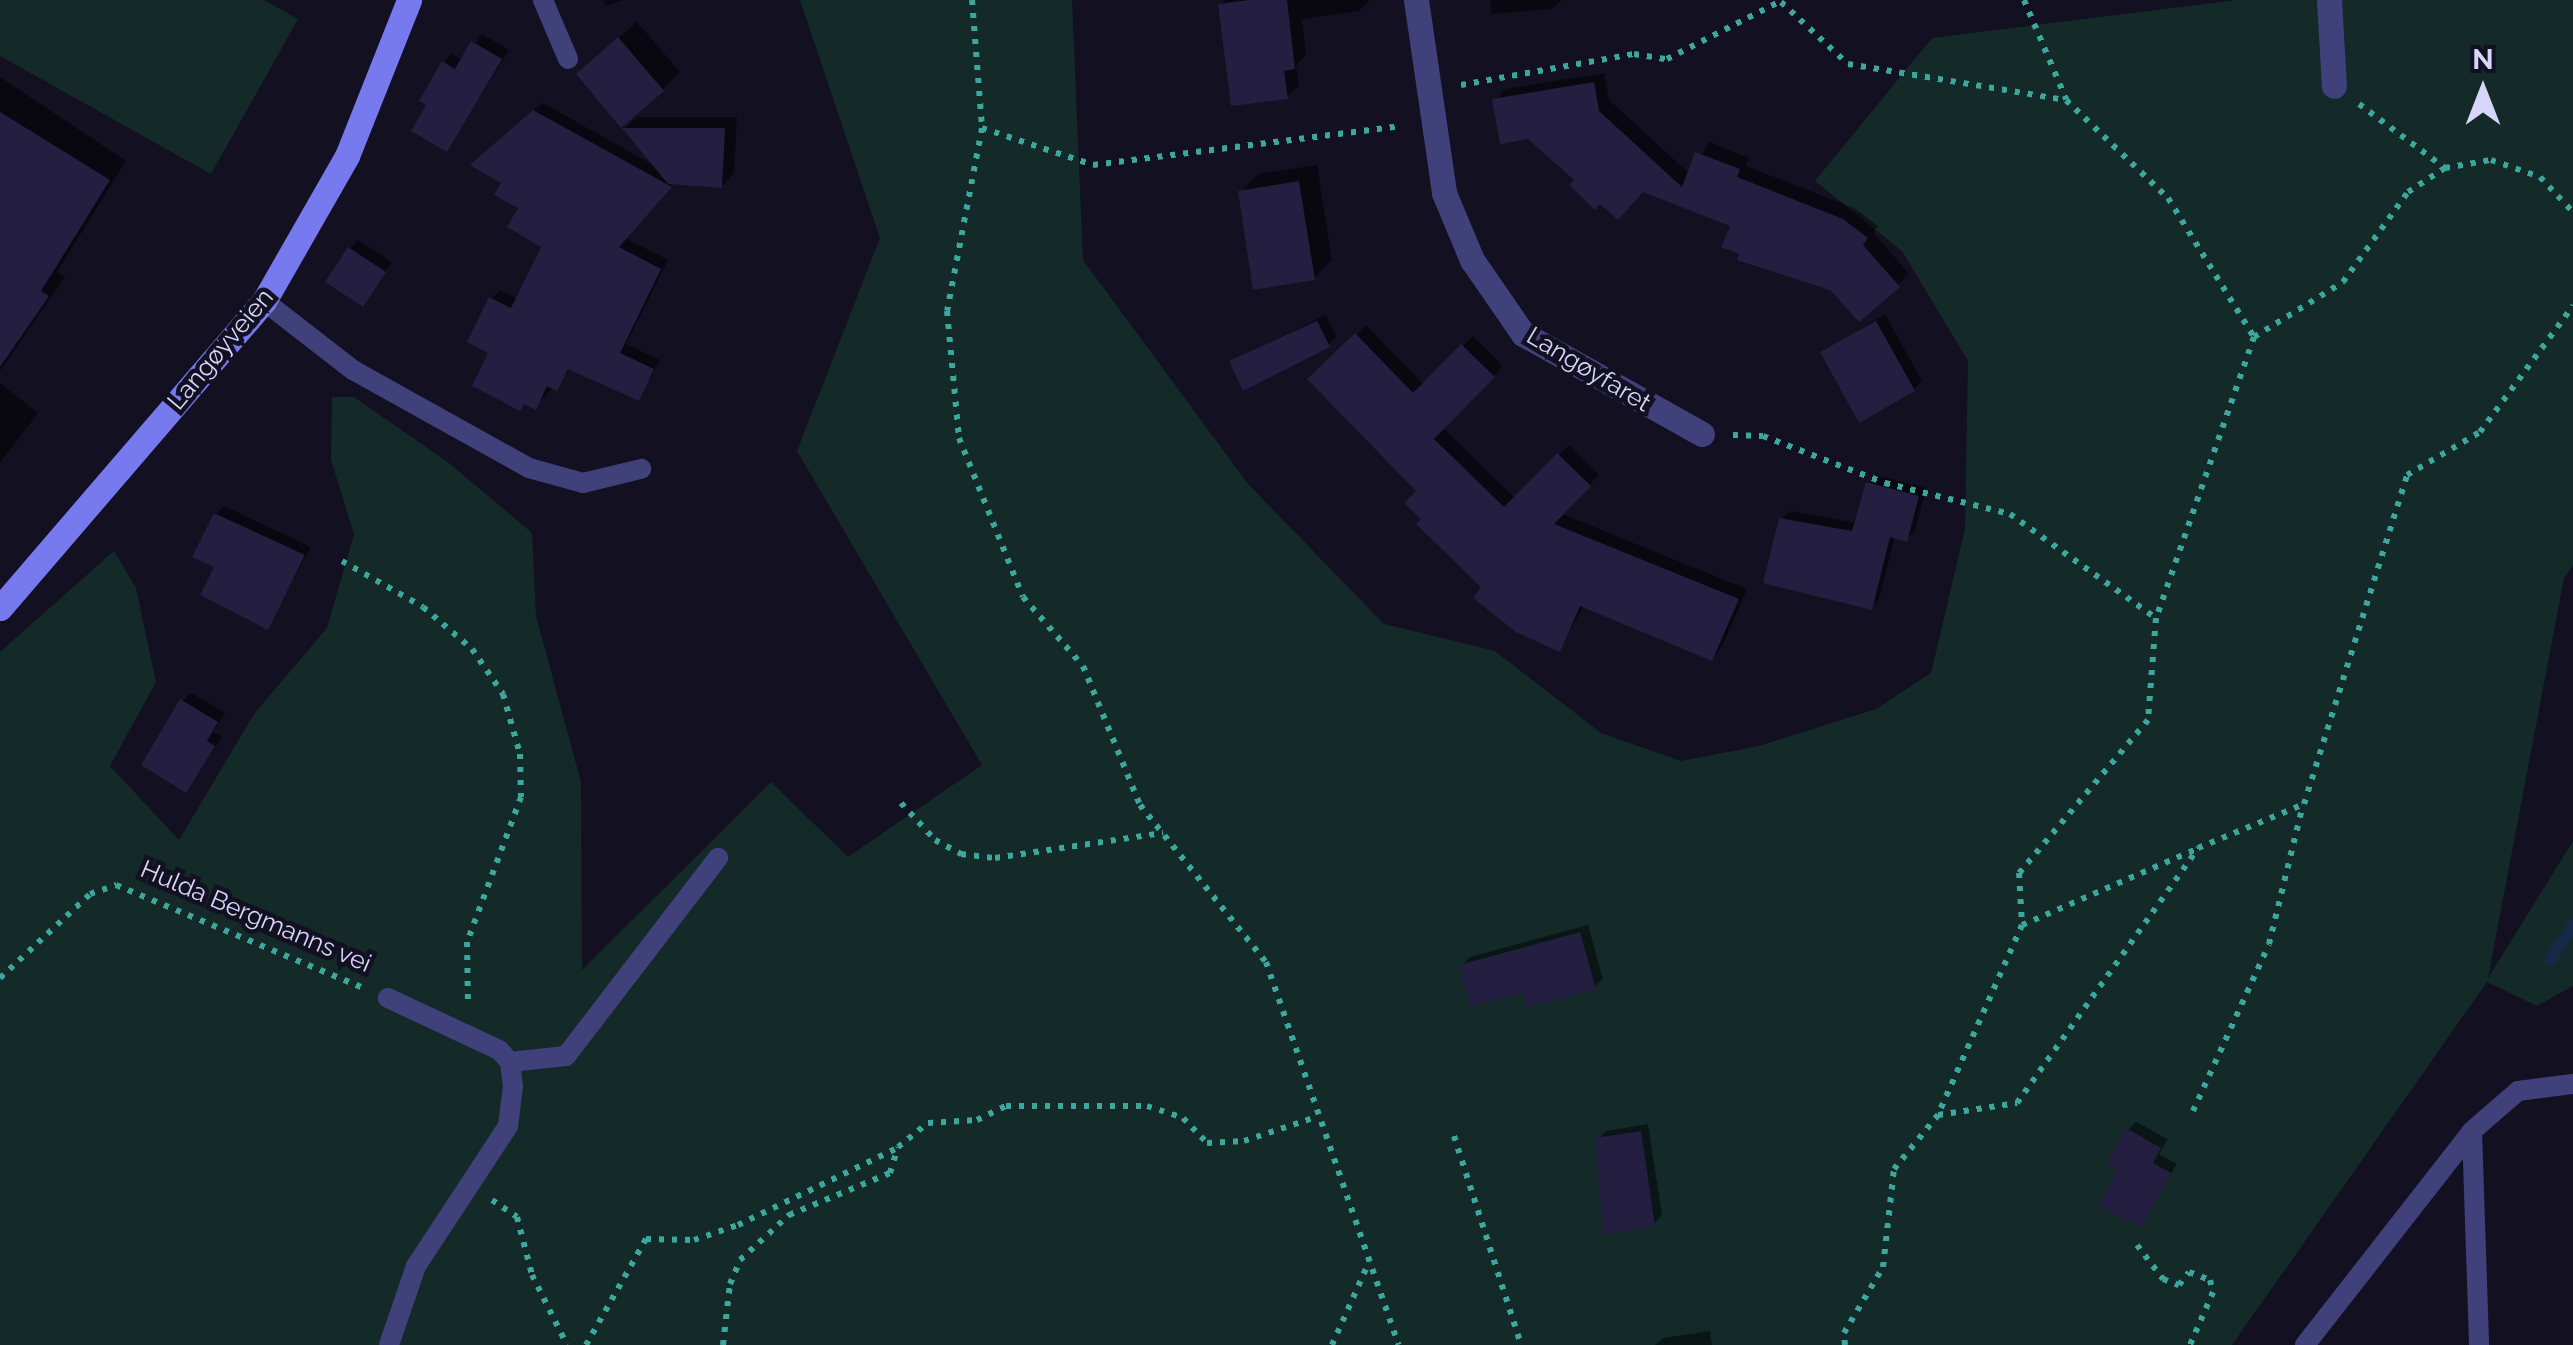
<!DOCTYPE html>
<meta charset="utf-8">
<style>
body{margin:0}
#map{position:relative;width:2573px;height:1345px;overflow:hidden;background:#121021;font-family:Raleway,sans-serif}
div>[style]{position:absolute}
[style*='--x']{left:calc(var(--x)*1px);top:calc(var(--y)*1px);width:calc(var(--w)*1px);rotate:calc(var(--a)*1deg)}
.green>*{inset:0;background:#142a29}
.shadow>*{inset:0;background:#0007}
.stream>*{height:12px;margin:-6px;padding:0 6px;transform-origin:6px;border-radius:6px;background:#152a46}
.building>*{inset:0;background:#241e40}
.path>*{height:6px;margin-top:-3px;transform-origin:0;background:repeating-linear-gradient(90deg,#3ca79d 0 5px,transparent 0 13px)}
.lane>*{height:20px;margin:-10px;padding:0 10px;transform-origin:10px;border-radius:10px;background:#40417b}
.street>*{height:25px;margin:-12.5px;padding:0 12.5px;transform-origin:12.5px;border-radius:12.5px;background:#40417b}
.secondary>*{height:25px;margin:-12.5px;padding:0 12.5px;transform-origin:12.5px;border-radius:12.5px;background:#7779ef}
span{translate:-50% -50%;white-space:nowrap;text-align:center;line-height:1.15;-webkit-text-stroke:9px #121021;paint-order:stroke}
.street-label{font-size:25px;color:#d8d5fa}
.north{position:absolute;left:2433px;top:40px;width:100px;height:100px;-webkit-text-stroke:8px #121021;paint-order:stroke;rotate:0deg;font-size:28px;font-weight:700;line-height:40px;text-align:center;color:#d8d5fa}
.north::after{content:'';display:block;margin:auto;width:35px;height:45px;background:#d8d5fa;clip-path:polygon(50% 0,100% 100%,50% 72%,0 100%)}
</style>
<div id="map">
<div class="green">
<div style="clip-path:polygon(0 0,264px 0,298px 19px,211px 174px,0 56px)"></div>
<div style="clip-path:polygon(800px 0,1072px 0,1083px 260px,1248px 484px,1384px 624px,1495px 651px,1601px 733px,1681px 761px,1759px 746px,1876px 709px,1931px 673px,1965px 529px,1968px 361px,1902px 251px,1815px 181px,1932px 38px,2237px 0,2573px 0,2573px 565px,2564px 578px,2488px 978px,2573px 841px,2573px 986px,2537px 1006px,2487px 982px,2232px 1345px,0 1345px,0 652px,114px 551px,136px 588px,156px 682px,110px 766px,179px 840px,254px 714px,327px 628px,354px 534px,331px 460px,332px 397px,354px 397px,449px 463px,532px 533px,536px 616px,581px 782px,582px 970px,771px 782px,848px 857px,982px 765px,797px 451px,880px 238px)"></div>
</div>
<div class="shadow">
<div style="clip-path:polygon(603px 0,624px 0,606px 6px)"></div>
<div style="clip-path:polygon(1225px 0,1370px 0,1359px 11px,1302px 19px,1306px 55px,1296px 65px,1299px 85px,1287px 97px,1221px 5px)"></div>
<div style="clip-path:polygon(1490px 0,1560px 0,1561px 1px,1552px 9px,1492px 14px)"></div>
<div style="clip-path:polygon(637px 22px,680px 72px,662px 90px,597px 56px)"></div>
<div style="clip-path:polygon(482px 34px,509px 50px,447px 149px,429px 104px,444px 62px,452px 54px,463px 60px)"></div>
<div style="clip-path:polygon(1604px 73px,1609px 100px,1690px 174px,1709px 142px,1749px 158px,1746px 166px,1854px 208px,1878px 226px,1873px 232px,1909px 274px,1898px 285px,1644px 190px,1578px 180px,1495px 100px,1506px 89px)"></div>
<div style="clip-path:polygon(0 77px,126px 161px,57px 272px,65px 277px,0 371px)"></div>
<div style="clip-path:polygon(543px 103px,655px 166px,625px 129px,637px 117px,737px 117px,734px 173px,722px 186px,674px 182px,625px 238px,668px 260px,626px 344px,660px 360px,639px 398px,571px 368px,535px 407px,491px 299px,500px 290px,518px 299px,544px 246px,481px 156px)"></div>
<div style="clip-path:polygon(1317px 165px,1332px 260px,1314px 278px,1241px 192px,1258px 174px)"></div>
<div style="clip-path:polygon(358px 240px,392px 262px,362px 304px,350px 248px)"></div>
<div style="clip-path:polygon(1885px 314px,1922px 381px,1914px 389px,1823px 353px)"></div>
<div style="clip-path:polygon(1326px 315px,1336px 337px,1328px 345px,1232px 361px)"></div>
<div style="clip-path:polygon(1366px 325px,1424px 385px,1473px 336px,1503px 366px,1442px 427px,1516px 499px,1569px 445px,1599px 475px,1562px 514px,1747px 589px,1722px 647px,1712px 658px,1584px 605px,1560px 649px,1484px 586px,1419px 491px,1311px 379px)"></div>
<div style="clip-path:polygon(0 383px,38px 413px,0 463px)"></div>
<div style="clip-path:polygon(1876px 475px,1926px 488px,1915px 531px,1906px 539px,1895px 536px,1879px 599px,1871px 607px,1781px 520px,1790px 511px,1857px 523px)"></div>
<div style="clip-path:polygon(224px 506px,311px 547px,268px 627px,217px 566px,216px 514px)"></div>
<div style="clip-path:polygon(191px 693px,225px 713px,213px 732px,222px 737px,186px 790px,182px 701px)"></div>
<div style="clip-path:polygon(1588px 925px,1603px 979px,1594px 987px,1525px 990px,1462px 965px,1470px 957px)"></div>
<div style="clip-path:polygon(2136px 1122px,2168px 1139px,2159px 1154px,2177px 1164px,2140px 1224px,2121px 1170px,2128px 1130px)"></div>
<div style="clip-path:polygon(1648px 1124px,1662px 1215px,1654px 1224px,1598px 1139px,1606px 1131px)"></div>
<div style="clip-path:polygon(1710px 1331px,1712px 1345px,1655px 1345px,1663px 1338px)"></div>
</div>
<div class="stream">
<div style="--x:2550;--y:960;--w:42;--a:-56.7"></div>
</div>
<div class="building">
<div style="clip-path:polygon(1249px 0,1287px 0,1295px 69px,1284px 71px,1288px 99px,1231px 106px,1218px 4px)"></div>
<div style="clip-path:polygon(618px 37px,664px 91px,621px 128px,576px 74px)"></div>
<div style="clip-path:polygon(471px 41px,502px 59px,447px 152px,411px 131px,426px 105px,419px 101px,442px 61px,455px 69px)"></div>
<div style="clip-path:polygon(1594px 82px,1599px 111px,1682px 187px,1695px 152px,1740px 169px,1737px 177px,1843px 219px,1868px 238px,1863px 245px,1900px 287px,1859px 322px,1830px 290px,1737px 260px,1739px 254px,1721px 247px,1730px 226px,1643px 192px,1618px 220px,1600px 204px,1595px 210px,1569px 185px,1574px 180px,1528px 139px,1500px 144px,1492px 99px)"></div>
<div style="clip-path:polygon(533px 110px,672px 187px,619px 247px,661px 269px,620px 353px,654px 369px,639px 401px,568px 369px,557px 391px,547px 386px,536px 410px,524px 404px,520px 411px,472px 386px,488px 353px,467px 342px,489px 297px,511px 308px,541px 247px,507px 227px,518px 208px,494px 195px,501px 183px,470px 165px)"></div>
<div style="clip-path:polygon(0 112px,110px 180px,41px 291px,49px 296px,0 367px)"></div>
<div style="clip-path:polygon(622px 128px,725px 128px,722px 188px,668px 184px)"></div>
<div style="clip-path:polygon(1299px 181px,1315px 280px,1253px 290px,1238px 191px)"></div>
<div style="clip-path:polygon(348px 247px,386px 272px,363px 307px,325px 282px)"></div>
<div style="clip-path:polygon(1317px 321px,1330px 347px,1243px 391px,1229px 361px)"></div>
<div style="clip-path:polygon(1876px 321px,1915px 391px,1859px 423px,1820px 352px)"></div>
<div style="clip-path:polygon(1355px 333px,1413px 393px,1461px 344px,1495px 377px,1434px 439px,1504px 507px,1557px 453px,1591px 486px,1554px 524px,1739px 599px,1712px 661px,1580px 606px,1560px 652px,1516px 632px,1473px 598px,1481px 587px,1416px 524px,1421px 519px,1404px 503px,1416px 491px,1307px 379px)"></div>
<div style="clip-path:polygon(1866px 482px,1919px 496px,1907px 542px,1890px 537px,1872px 610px,1763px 583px,1779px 518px,1852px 531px)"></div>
<div style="clip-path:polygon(214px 513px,305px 555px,268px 630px,200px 595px,214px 567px,192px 557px)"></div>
<div style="clip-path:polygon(180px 699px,218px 722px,207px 741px,215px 746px,186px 793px,141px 765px)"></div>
<div style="clip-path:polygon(1580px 932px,1596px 989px,1527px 1007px,1523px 993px,1470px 1007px,1459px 965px)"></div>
<div style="clip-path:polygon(2126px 1128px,2161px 1148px,2153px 1163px,2171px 1173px,2141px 1228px,2098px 1205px,2117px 1171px,2106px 1164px)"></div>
<div style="clip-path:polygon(1641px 1131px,1655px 1226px,1603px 1235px,1595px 1138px)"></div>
</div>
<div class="path">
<div style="--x:972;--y:0;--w:128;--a:85.5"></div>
<div style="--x:982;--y:128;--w:186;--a:100.8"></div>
<div style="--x:947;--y:311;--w:128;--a:84.6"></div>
<div style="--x:959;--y:438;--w:171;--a:68.1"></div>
<div style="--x:1023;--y:597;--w:91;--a:49"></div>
<div style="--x:1083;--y:666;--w:150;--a:67.7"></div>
<div style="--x:1140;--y:805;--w:201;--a:51.3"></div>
<div style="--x:1266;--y:962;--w:405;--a:70.9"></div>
<div style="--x:2024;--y:0;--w:108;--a:67"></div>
<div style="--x:1781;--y:2;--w:91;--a:42.8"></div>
<div style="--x:1848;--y:64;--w:221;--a:9.4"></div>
<div style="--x:2066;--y:100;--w:141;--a:43.9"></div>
<div style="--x:2168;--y:198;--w:163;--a:58.3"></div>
<div style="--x:2254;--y:337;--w:298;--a:109.2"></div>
<div style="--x:2156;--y:618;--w:102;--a:94.5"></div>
<div style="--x:2148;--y:720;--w:200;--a:130.1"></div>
<div style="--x:2019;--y:873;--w:52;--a:86.7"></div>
<div style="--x:2022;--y:925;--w:208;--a:113.9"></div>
<div style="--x:1461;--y:85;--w:176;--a:-10.2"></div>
<div style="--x:1634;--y:54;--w:33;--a:9"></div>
<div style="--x:1667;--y:59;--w:128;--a:-27"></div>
<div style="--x:2359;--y:104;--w:107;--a:36.7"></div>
<div style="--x:982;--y:128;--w:117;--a:18.4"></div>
<div style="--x:1093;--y:165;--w:311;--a:-7.2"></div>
<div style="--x:2254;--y:337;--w:105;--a:-31.7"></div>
<div style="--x:2343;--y:282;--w:111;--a:-54.2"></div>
<div style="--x:2408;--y:192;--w:44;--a:-33"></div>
<div style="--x:2445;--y:168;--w:47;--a:-9.9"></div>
<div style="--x:2491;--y:160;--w:52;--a:19.1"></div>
<div style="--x:2540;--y:177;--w:48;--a:46.7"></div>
<div style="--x:1733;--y:435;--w:30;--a:2"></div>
<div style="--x:1763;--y:436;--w:131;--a:21.1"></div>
<div style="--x:1885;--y:483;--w:129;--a:13.9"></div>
<div style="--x:2010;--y:514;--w:179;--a:35.5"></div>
<div style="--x:342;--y:561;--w:93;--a:29.6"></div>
<div style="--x:423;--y:607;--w:65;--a:40.6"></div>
<div style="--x:472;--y:649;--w:55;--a:55.4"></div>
<div style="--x:503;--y:694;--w:62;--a:74.2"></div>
<div style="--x:520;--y:754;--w:43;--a:88.7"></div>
<div style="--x:521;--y:797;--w:155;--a:110.4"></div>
<div style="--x:467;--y:942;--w:61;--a:89.1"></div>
<div style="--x:901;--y:803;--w:50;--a:47.4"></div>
<div style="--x:935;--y:840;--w:30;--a:28"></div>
<div style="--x:961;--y:854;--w:34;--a:7"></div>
<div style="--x:995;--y:858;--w:170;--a:-8.5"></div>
<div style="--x:2022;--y:925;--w:191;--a:-23.5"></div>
<div style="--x:0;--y:978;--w:123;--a:-43"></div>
<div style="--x:90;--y:894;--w:28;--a:-19"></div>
<div style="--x:116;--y:885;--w:269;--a:22.6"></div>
<div style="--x:2193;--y:1111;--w:183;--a:-65.5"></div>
<div style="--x:2269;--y:944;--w:143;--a:-76.3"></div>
<div style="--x:1454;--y:1136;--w:219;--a:72.2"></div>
<div style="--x:492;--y:1200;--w:30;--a:34"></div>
<div style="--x:517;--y:1217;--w:60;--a:75.5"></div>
<div style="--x:532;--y:1275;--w:78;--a:63.4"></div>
<div style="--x:2137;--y:1245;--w:43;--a:52.6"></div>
<div style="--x:2163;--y:1279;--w:17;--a:21"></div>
<div style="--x:2179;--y:1285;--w:16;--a:-52"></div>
<div style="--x:2189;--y:1272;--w:22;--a:21"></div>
<div style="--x:2210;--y:1280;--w:12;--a:76"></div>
<div style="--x:2213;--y:1292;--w:58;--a:113.5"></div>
<div style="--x:586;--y:1345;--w:122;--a:-60.5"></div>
<div style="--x:646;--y:1239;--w:48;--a:1.2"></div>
<div style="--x:694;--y:1240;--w:46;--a:-18.8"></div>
<div style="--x:738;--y:1225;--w:177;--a:-25.8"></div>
<div style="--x:723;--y:1345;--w:61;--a:-83.5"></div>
<div style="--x:730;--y:1284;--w:26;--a:-67"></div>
<div style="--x:740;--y:1260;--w:67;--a:-42.6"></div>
<div style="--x:789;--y:1215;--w:109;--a:-22.6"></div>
<div style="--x:890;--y:1173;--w:27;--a:-73"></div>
<div style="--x:898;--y:1147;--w:38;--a:-39"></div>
<div style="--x:928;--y:1123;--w:49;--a:-3.5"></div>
<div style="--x:977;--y:1120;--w:32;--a:-26"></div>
<div style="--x:1006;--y:1106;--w:141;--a:0"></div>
<div style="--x:1147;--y:1106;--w:38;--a:18"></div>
<div style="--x:1183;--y:1118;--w:35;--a:46"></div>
<div style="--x:1207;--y:1143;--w:37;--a:-3"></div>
<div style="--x:1244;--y:1141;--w:76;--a:-18.4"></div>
<div style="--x:1332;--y:1345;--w:91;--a:-66"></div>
<div style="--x:1845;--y:1345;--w:12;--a:-95"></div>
<div style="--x:1844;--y:1333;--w:77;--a:-59.4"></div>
<div style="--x:1883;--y:1267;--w:99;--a:-83.6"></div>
<div style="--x:1894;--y:1169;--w:70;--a:-50.8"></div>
<div style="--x:1938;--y:1115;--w:80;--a:-8.6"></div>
<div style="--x:2017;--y:1103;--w:313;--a:-54.6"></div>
<div style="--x:2198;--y:848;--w:115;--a:-22.5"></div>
<div style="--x:2304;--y:804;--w:345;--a:-72.6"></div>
<div style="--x:2407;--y:475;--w:85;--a:-30.5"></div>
<div style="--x:2480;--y:432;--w:157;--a:-53.6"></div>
</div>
<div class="lane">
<div style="--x:543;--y:0;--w:64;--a:67"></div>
<div style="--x:264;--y:301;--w:113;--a:37.8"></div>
<div style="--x:353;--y:370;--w:201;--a:29.1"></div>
<div style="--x:529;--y:468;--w:56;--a:15.5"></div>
<div style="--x:583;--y:483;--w:60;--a:-13.6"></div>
<div style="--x:388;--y:998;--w:123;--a:25.1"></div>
<div style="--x:499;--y:1050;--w:16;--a:47"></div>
<div style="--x:510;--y:1062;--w:24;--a:83"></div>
<div style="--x:513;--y:1086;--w:40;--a:97.1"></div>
<div style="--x:508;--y:1126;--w:168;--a:123.3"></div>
<div style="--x:416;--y:1266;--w:83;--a:108.9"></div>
<div style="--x:510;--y:1062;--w:56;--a:-6.1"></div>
<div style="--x:566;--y:1056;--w:250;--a:-52.5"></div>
<div style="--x:2472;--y:1131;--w:214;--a:88.1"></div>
<div style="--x:2305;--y:1345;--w:271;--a:-52"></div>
<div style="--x:2472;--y:1131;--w:61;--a:-41"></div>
<div style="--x:2518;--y:1091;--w:55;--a:-7.3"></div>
</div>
<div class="street">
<div style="--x:1416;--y:0;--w:195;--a:81.7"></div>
<div style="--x:1444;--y:193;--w:73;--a:67.3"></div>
<div style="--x:1472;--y:260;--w:90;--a:55.4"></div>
<div style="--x:1523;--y:334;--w:205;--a:29.2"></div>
<div style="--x:2329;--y:0;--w:86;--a:86.7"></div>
</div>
<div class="secondary">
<div style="--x:0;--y:608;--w:405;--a:-49.3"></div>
<div style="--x:264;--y:301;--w:167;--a:-60.2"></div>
<div style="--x:347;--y:156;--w:168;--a:-68.3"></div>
</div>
<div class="street-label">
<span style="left:220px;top:349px;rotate:-50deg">Langøyveien</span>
<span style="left:1589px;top:369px;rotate:31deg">Langøyfaret</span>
<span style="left:256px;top:916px;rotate:23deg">Hulda Bergmanns vei</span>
</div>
<div class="north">N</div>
</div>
